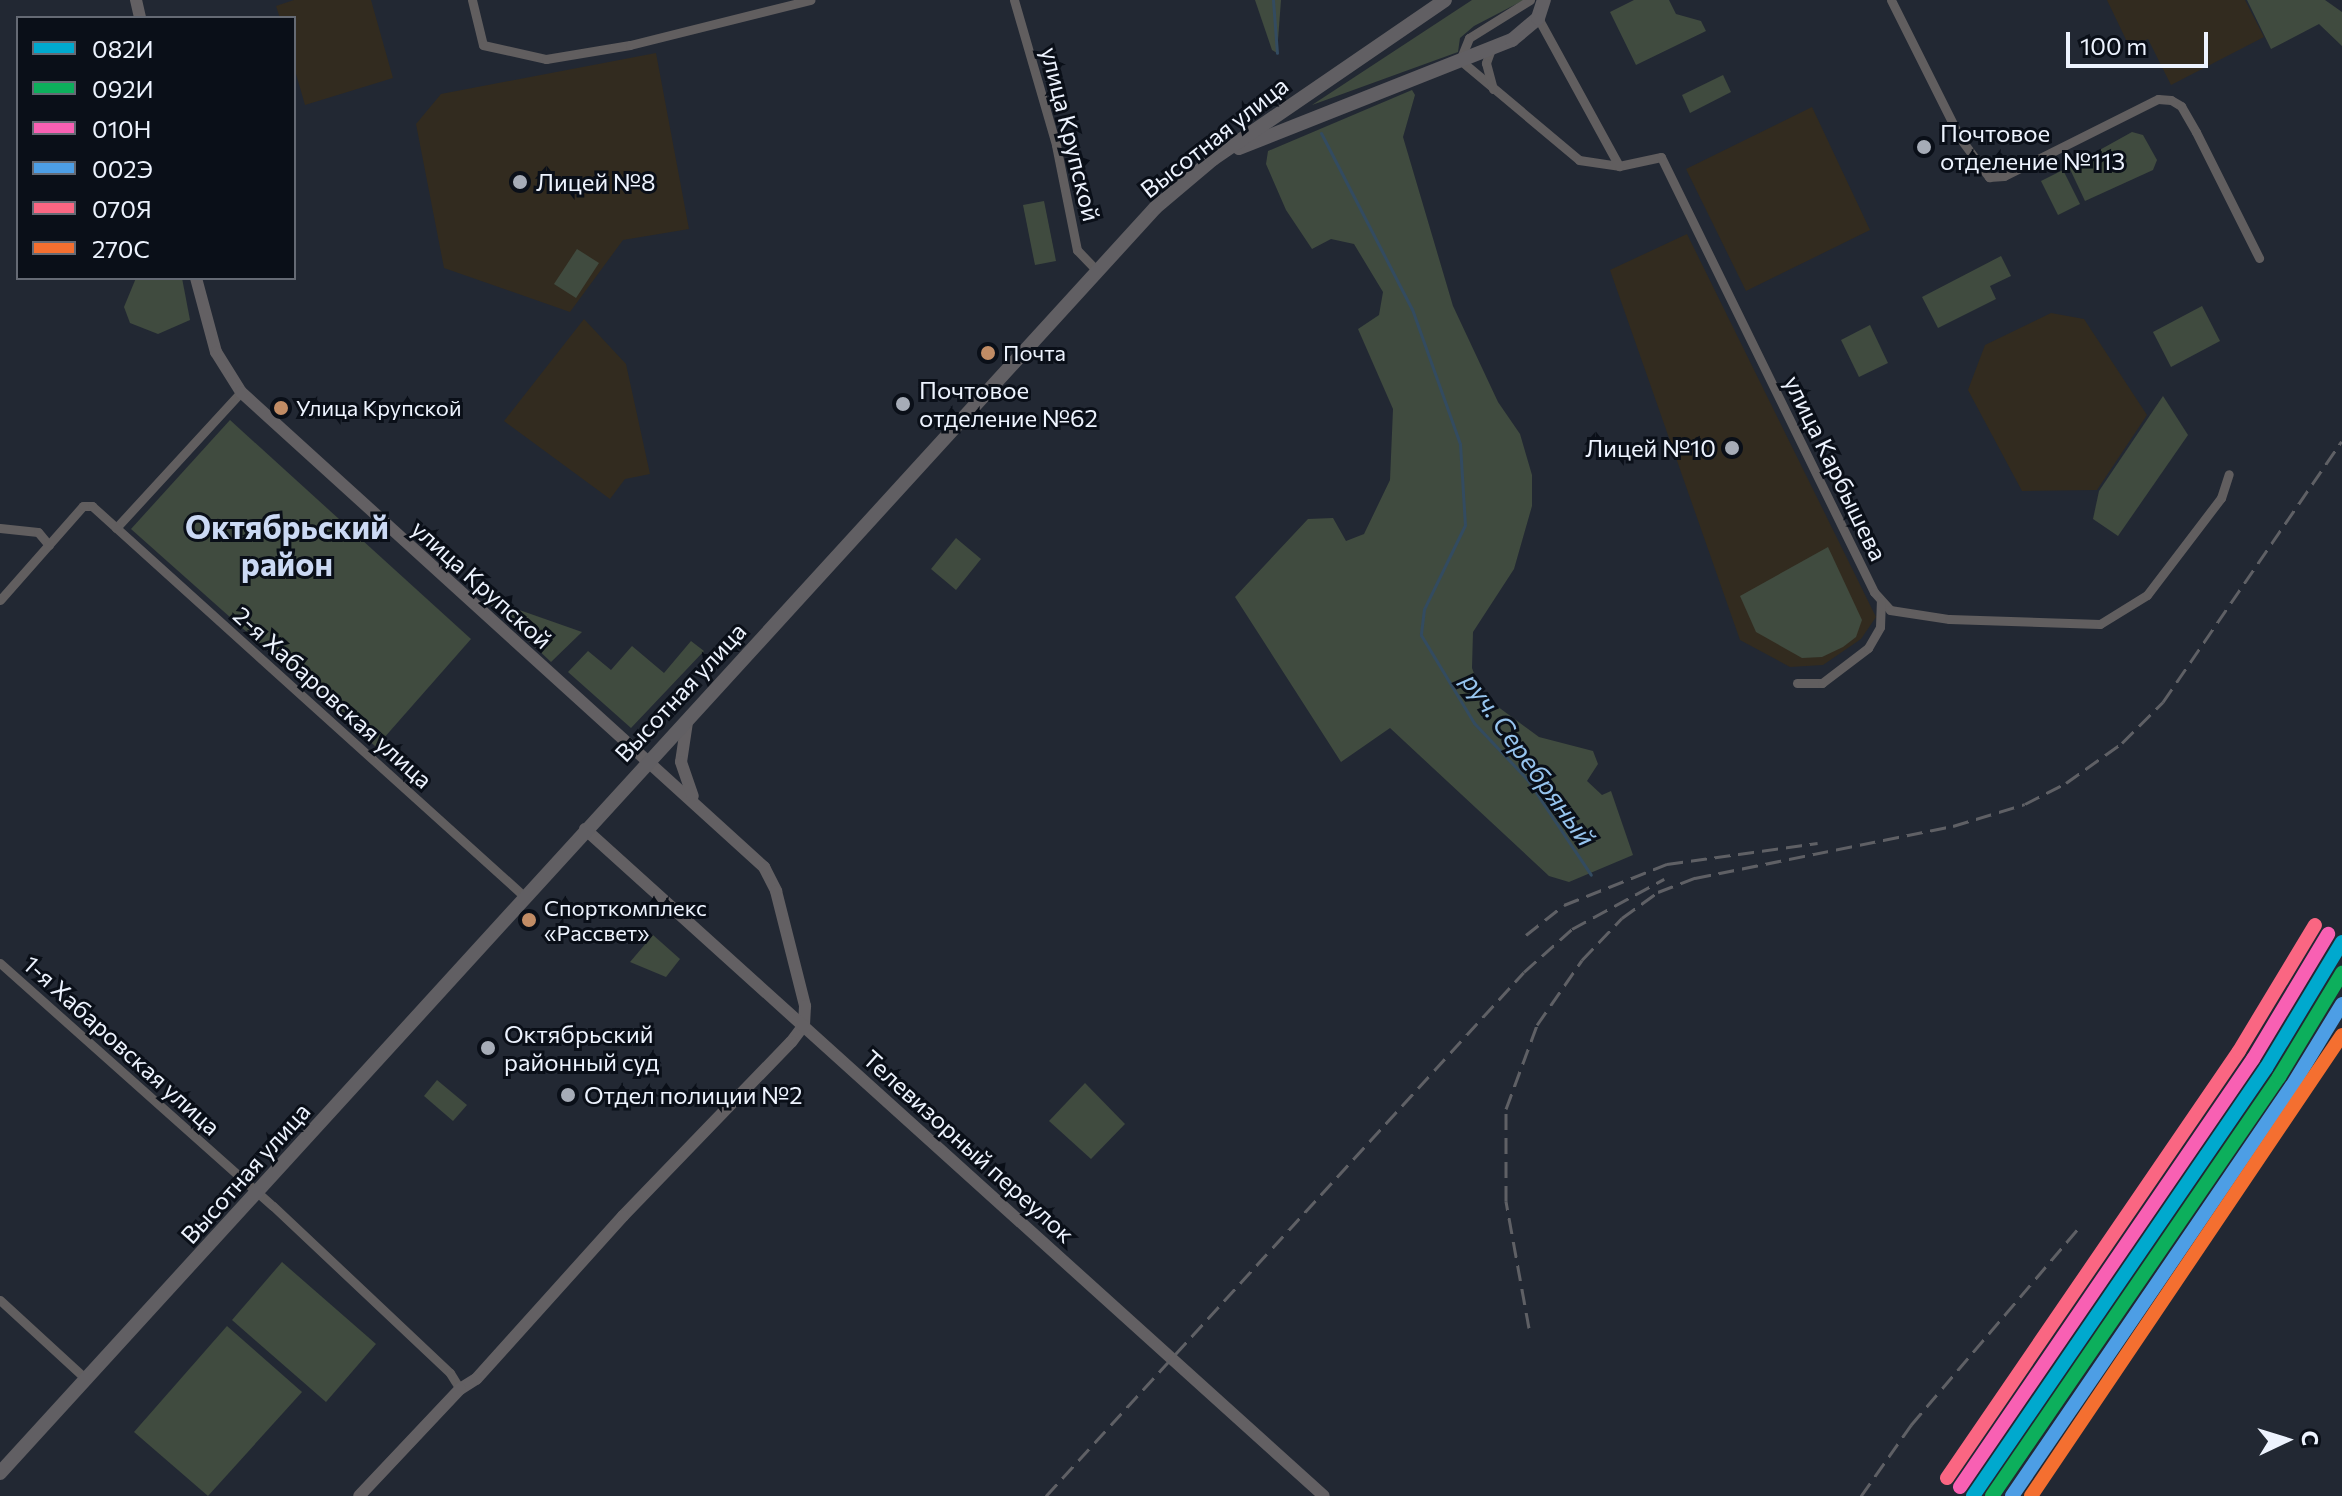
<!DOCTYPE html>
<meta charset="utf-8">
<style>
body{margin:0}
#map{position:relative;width:2342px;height:1496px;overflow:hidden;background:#222833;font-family:Commissioner,sans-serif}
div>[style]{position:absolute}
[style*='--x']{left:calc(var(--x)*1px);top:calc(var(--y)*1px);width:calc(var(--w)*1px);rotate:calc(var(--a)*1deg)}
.education>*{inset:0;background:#322b1f}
.green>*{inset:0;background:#404b3f}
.stream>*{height:3px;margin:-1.5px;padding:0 1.5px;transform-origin:1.5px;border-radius:1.5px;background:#334b60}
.street>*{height:9px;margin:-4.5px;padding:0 4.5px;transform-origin:4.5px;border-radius:4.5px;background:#615e5f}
.secondary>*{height:12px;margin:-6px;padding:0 6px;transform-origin:6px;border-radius:6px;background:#636063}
.primary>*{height:14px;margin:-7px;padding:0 7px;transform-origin:7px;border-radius:7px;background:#615f63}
.rail>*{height:3px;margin-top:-1.5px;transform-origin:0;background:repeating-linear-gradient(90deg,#5f6065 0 16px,transparent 0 24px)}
.rail-1>*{height:14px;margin:-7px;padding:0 7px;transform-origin:7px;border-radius:7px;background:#00a9ce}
.rail-2>*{height:14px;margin:-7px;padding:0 7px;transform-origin:7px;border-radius:7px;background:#0daf5c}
.rail-3>*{height:14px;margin:-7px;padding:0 7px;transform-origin:7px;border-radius:7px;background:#f860b3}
.rail-4>*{height:14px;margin:-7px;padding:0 7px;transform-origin:7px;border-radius:7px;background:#4d9ee5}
.rail-5>*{height:14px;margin:-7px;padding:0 7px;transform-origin:7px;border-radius:7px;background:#fa6682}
.rail-6>*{height:14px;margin:-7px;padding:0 7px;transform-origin:7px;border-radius:7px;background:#f46f30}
.dots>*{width:22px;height:22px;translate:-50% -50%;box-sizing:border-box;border:4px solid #0a0f18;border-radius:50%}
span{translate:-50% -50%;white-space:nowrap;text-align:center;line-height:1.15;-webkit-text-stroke:6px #0a0f18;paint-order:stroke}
.bus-label{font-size:22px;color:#edf3fe}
.left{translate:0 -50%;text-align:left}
.poi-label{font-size:24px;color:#edf3fe}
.right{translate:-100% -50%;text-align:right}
.street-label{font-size:24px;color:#edf3fe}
.water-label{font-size:26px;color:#96c4ee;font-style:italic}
.district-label{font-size:32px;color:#cbd9f4;font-weight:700}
.legend{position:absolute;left:16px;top:16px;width:280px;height:264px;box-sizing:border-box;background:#0a0f18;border:2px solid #656a74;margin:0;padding:10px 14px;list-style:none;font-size:24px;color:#edf3fe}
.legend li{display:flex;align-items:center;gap:16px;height:40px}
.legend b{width:40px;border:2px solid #656a74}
.north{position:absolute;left:2246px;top:1400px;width:80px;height:80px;-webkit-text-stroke:6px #0a0f18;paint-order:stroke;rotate:86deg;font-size:22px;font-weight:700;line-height:32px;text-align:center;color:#edf3fe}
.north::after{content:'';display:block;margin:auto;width:28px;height:36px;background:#edf3fe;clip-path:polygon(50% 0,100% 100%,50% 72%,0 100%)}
.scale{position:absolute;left:2066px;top:32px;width:142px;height:36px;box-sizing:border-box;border:4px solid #edf3fe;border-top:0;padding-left:10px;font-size:24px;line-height:28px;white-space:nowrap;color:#edf3fe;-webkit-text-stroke:6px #0a0f18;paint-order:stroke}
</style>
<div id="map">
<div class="education">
<div style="clip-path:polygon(294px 0,371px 0,393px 78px,305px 105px,294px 67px,294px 18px,280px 18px,276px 6px)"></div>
<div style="clip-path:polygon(2107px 0,2245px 0,2264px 37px,2171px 85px,2148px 39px,2130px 48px)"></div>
<div style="clip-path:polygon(656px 53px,689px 229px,623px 240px,570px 312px,444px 268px,416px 124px,441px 94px)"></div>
<div style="clip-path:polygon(1812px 107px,1870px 230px,1746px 291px,1686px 169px)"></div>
<div style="clip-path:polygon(1687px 234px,1876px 617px,1861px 639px,1823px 665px,1790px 667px,1740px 640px,1610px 270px)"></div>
<div style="clip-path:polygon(2051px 313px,2084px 319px,2147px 415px,2097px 490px,2022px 491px,1968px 390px,1985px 345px)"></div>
<div style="clip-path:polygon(584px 319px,626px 364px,650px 474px,625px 479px,610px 499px,504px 421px)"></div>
</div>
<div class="green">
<div style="clip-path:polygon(1255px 0,1281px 0,1277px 53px,1272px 50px)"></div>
<div style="clip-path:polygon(1472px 0,1524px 0,1474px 26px,1460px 38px,1458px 52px,1312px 105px)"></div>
<div style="clip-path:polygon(1634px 0,1669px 0,1676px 14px,1701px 21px,1706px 31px,1636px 65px,1610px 12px)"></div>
<div style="clip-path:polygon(2247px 0,2325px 0,2342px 12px,2342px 46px,2319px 24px,2271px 49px)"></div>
<div style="clip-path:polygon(1723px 75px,1731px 92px,1690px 113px,1682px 95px)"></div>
<div style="clip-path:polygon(1412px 90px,1415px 95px,1403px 137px,1453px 306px,1498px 402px,1520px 434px,1532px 475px,1532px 506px,1514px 569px,1473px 632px,1472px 668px,1482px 695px,1539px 737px,1593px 751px,1598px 764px,1587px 781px,1602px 795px,1611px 791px,1633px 855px,1569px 882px,1549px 876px,1390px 728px,1341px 762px,1235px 597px,1308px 519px,1333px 518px,1346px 541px,1364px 534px,1390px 480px,1393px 409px,1358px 329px,1379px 315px,1383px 292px,1354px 244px,1331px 239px,1312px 249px,1286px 210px,1266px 164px,1268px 151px)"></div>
<div style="clip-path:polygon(2132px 132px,2143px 135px,2157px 160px,2153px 170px,2085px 201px,2069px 167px)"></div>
<div style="clip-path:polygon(2063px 170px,2080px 204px,2058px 215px,2041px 181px)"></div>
<div style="clip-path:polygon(1044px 201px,1056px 261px,1035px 265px,1023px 205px)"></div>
<div style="clip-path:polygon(577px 249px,599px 263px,576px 298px,554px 284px)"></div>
<div style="clip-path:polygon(2001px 256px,2011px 276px,1990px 286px,1996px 299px,1938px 328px,1922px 297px)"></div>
<div style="clip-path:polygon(136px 278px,182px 278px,190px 320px,158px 334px,130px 323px,124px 307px)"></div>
<div style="clip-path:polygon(2202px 306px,2220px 341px,2171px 367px,2153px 332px)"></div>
<div style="clip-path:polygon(1870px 325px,1888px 363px,1859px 377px,1841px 340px)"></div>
<div style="clip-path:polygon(2163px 396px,2188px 435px,2118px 536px,2093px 519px,2099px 491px)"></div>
<div style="clip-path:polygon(230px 420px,471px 639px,376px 747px,131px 529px)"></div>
<div style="clip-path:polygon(956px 538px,981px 559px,956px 590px,931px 569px)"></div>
<div style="clip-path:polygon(1828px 547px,1862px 620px,1856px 637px,1843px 647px,1822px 657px,1802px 658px,1756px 632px,1740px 596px)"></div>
<div style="clip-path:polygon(482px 597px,582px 632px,551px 662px)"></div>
<div style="clip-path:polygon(691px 641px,704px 651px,631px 728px,568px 672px,588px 651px,611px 670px,632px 646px,664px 673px)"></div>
<div style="clip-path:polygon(653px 935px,680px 959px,666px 977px,630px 962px)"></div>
<div style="clip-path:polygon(437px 1080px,467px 1105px,453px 1121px,424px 1096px)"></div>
<div style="clip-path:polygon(1085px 1083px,1125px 1124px,1091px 1159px,1049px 1121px)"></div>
<div style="clip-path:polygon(282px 1262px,376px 1344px,326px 1402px,232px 1320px)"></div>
<div style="clip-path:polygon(227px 1326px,302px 1392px,208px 1496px,134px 1432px)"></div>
</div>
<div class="stream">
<div style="--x:1273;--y:0;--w:53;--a:85.7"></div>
<div style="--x:1321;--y:133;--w:198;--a:62.7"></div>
<div style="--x:1412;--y:309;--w:143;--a:70.4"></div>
<div style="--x:1460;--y:444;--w:81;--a:86.5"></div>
<div style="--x:1465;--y:525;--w:93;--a:116"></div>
<div style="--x:1424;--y:609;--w:26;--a:97"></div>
<div style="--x:1421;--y:635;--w:103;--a:58.9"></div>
<div style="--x:1474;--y:723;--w:77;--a:46.6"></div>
<div style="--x:1527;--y:779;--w:115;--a:56.3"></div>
</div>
<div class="street">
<div style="--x:472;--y:0;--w:46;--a:76.3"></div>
<div style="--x:483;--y:45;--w:65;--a:12.5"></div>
<div style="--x:546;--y:59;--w:85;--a:-9.5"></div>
<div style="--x:630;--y:45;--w:186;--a:-14"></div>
<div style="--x:1014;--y:0;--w:151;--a:73.8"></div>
<div style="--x:1056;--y:145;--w:107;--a:78.7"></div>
<div style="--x:1077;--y:250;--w:29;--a:46"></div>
<div style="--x:1530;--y:0;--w:72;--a:148.1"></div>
<div style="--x:1469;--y:38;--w:24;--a:112"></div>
<div style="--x:1460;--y:60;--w:155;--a:40"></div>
<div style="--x:1579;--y:160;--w:40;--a:8.5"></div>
<div style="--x:1619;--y:166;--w:43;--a:-12.1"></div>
<div style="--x:1661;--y:157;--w:484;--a:63.9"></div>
<div style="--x:1874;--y:592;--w:24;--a:48"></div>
<div style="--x:1890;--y:610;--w:60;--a:8.7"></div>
<div style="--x:1949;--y:619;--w:151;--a:1.9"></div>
<div style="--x:2100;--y:624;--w:55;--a:-31.7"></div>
<div style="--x:2147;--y:595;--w:122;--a:-52.7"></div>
<div style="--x:2221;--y:498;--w:25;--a:-72"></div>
<div style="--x:1891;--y:0;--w:154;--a:63.4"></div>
<div style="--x:1960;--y:138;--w:49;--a:53.4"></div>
<div style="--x:1989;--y:177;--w:15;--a:-4"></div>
<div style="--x:2004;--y:176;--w:172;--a:-26.6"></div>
<div style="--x:2158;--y:99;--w:13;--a:4"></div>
<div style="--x:2171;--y:100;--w:12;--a:31"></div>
<div style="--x:2181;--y:106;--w:30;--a:60"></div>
<div style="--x:2196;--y:132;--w:141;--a:63.4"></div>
<div style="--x:1538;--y:18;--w:169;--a:61.3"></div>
<div style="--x:1491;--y:49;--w:15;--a:110"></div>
<div style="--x:1486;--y:63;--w:27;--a:75"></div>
<div style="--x:0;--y:528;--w:38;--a:6"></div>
<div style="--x:38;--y:532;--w:17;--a:50"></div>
<div style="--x:116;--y:528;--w:185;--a:-47.4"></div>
<div style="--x:0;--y:600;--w:125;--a:-48.6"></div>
<div style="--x:83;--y:506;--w:9;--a:0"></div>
<div style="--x:92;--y:506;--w:582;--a:42.08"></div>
<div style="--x:1797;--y:683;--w:25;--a:0"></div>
<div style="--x:1822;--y:683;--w:58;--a:-37.3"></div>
<div style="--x:1868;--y:648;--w:24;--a:-60"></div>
<div style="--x:1880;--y:627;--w:26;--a:-88"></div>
<div style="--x:0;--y:963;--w:365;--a:41.7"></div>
<div style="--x:273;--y:1206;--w:243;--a:43.3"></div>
<div style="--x:450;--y:1373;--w:19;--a:58"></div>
<div style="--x:0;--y:1300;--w:118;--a:42.6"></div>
</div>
<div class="secondary">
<div style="--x:136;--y:0;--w:18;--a:77"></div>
<div style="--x:196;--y:278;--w:77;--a:74.9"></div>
<div style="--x:216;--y:352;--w:47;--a:58"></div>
<div style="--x:241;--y:392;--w:707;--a:42.25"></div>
<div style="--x:764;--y:867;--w:27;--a:63"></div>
<div style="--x:776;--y:891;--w:119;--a:75.8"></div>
<div style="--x:805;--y:1006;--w:19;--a:93"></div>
<div style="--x:804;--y:1025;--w:21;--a:127"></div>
<div style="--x:791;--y:1042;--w:242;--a:134"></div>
<div style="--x:623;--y:1216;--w:219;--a:132"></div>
<div style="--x:476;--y:1379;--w:19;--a:148"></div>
<div style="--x:460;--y:1389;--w:147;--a:133.3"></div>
<div style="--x:687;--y:722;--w:40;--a:98.5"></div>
<div style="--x:681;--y:762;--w:36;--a:71"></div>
<div style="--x:585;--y:829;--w:995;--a:42.07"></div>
</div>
<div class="primary">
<div style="--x:1239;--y:148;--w:294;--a:-21.6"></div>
<div style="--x:1512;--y:40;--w:34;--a:-40"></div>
<div style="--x:1538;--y:18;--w:19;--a:-72"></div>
<div style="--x:0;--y:1473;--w:1713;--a:-47.6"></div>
<div style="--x:1155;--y:208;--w:76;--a:-40.2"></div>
<div style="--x:1213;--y:159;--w:281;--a:-34.4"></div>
</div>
<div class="rail">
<div style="--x:1526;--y:935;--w:48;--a:-38.3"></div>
<div style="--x:1564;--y:905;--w:111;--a:-21.7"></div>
<div style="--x:1667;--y:864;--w:152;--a:-7.9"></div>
<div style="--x:1529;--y:1328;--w:129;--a:-100.3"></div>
<div style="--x:1506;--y:1201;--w:92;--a:-90"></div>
<div style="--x:1506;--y:1109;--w:90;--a:-69.7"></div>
<div style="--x:1537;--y:1025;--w:79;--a:-55.3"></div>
<div style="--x:1582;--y:960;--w:58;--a:-46.4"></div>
<div style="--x:1622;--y:918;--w:44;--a:-35.8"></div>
<div style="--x:1658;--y:892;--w:40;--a:-21"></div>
<div style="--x:1695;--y:878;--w:263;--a:-11.4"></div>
<div style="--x:1953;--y:826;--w:75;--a:-17"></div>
<div style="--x:2025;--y:804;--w:46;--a:-27.1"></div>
<div style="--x:2066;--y:783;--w:69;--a:-35.5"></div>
<div style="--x:2122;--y:743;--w:58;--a:-45"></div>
<div style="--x:2163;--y:702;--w:316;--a:-55.6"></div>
<div style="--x:1046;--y:1496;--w:709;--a:-47.63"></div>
<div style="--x:1524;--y:972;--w:64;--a:-41.9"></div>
<div style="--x:1572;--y:929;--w:105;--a:-28.5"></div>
<div style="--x:1861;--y:1496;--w:87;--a:-54.8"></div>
<div style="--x:1911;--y:1425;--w:257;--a:-49.6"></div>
</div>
<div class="rail-1">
<div style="--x:1973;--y:1496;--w:519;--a:-55.61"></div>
<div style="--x:2266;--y:1068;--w:147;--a:-58.9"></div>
</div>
<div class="rail-2">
<div style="--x:1992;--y:1496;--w:508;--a:-55.59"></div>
<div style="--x:2279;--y:1077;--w:122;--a:-58.8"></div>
</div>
<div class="rail-3">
<div style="--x:1960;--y:1487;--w:519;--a:-55.61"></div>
<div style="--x:2253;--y:1059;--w:146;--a:-59"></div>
</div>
<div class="rail-4">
<div style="--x:2012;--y:1496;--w:496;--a:-55.7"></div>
<div style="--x:2292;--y:1086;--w:96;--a:-58.6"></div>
</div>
<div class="rail-5">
<div style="--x:1947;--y:1478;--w:517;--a:-55.63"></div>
<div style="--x:2239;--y:1051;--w:147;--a:-58.9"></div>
</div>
<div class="rail-6">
<div style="--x:2031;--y:1496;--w:556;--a:-56"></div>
</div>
<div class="dots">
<div style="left:1924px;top:147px;background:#a6acb7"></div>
<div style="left:520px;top:182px;background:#a6acb7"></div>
<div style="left:988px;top:353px;background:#c18c65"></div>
<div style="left:903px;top:404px;background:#a6acb7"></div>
<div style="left:281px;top:408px;background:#c18c65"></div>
<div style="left:1732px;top:448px;background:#a6acb7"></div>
<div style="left:529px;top:920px;background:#c18c65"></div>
<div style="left:488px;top:1048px;background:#a6acb7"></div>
<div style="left:568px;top:1095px;background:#a6acb7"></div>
</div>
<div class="bus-label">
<span class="left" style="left:1003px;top:353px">Почта</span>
<span class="left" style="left:296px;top:408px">Улица Крупской</span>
<span class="left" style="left:544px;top:920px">Спорткомплекс<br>«Рассвет»</span>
</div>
<div class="poi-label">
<span class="left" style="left:1940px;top:147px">Почтовое<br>отделение №113</span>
<span class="left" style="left:536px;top:182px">Лицей №8</span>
<span class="left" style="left:919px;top:404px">Почтовое<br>отделение №62</span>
<span class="right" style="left:1716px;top:448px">Лицей №10</span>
<span class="left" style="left:504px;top:1048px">Октябрьский<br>районный суд</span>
<span class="left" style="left:584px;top:1095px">Отдел полиции №2</span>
</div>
<div class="street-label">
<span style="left:1071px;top:134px;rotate:76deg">улица Крупской</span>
<span style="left:1214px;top:137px;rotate:-38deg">Высотная улица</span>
<span style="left:1836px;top:468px;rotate:64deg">улица Карбышева</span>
<span style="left:482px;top:584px;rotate:42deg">улица Крупской</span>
<span style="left:680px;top:692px;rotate:-47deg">Высотная улица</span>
<span style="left:333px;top:697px;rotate:42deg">2-я Хабаровская улица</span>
<span style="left:122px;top:1045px;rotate:42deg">1-я Хабаровская улица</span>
<span style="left:969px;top:1146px;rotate:42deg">Телевизорный переулок</span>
<span style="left:245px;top:1173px;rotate:-48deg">Высотная улица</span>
</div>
<div class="water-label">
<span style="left:1529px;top:759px;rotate:54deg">руч. Серебряный</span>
</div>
<div class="district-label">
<span style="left:287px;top:545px">Октябрьский<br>район</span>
</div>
<ul class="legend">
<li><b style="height:10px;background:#00a9ce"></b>082И</li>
<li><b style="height:10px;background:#0daf5c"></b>092И</li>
<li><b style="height:10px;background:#f860b3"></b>010Н</li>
<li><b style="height:10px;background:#4d9ee5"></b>002Э</li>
<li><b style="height:10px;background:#fa6682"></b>070Я</li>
<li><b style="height:10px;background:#f46f30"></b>270С</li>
</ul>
<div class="north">С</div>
<div class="scale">100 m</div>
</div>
